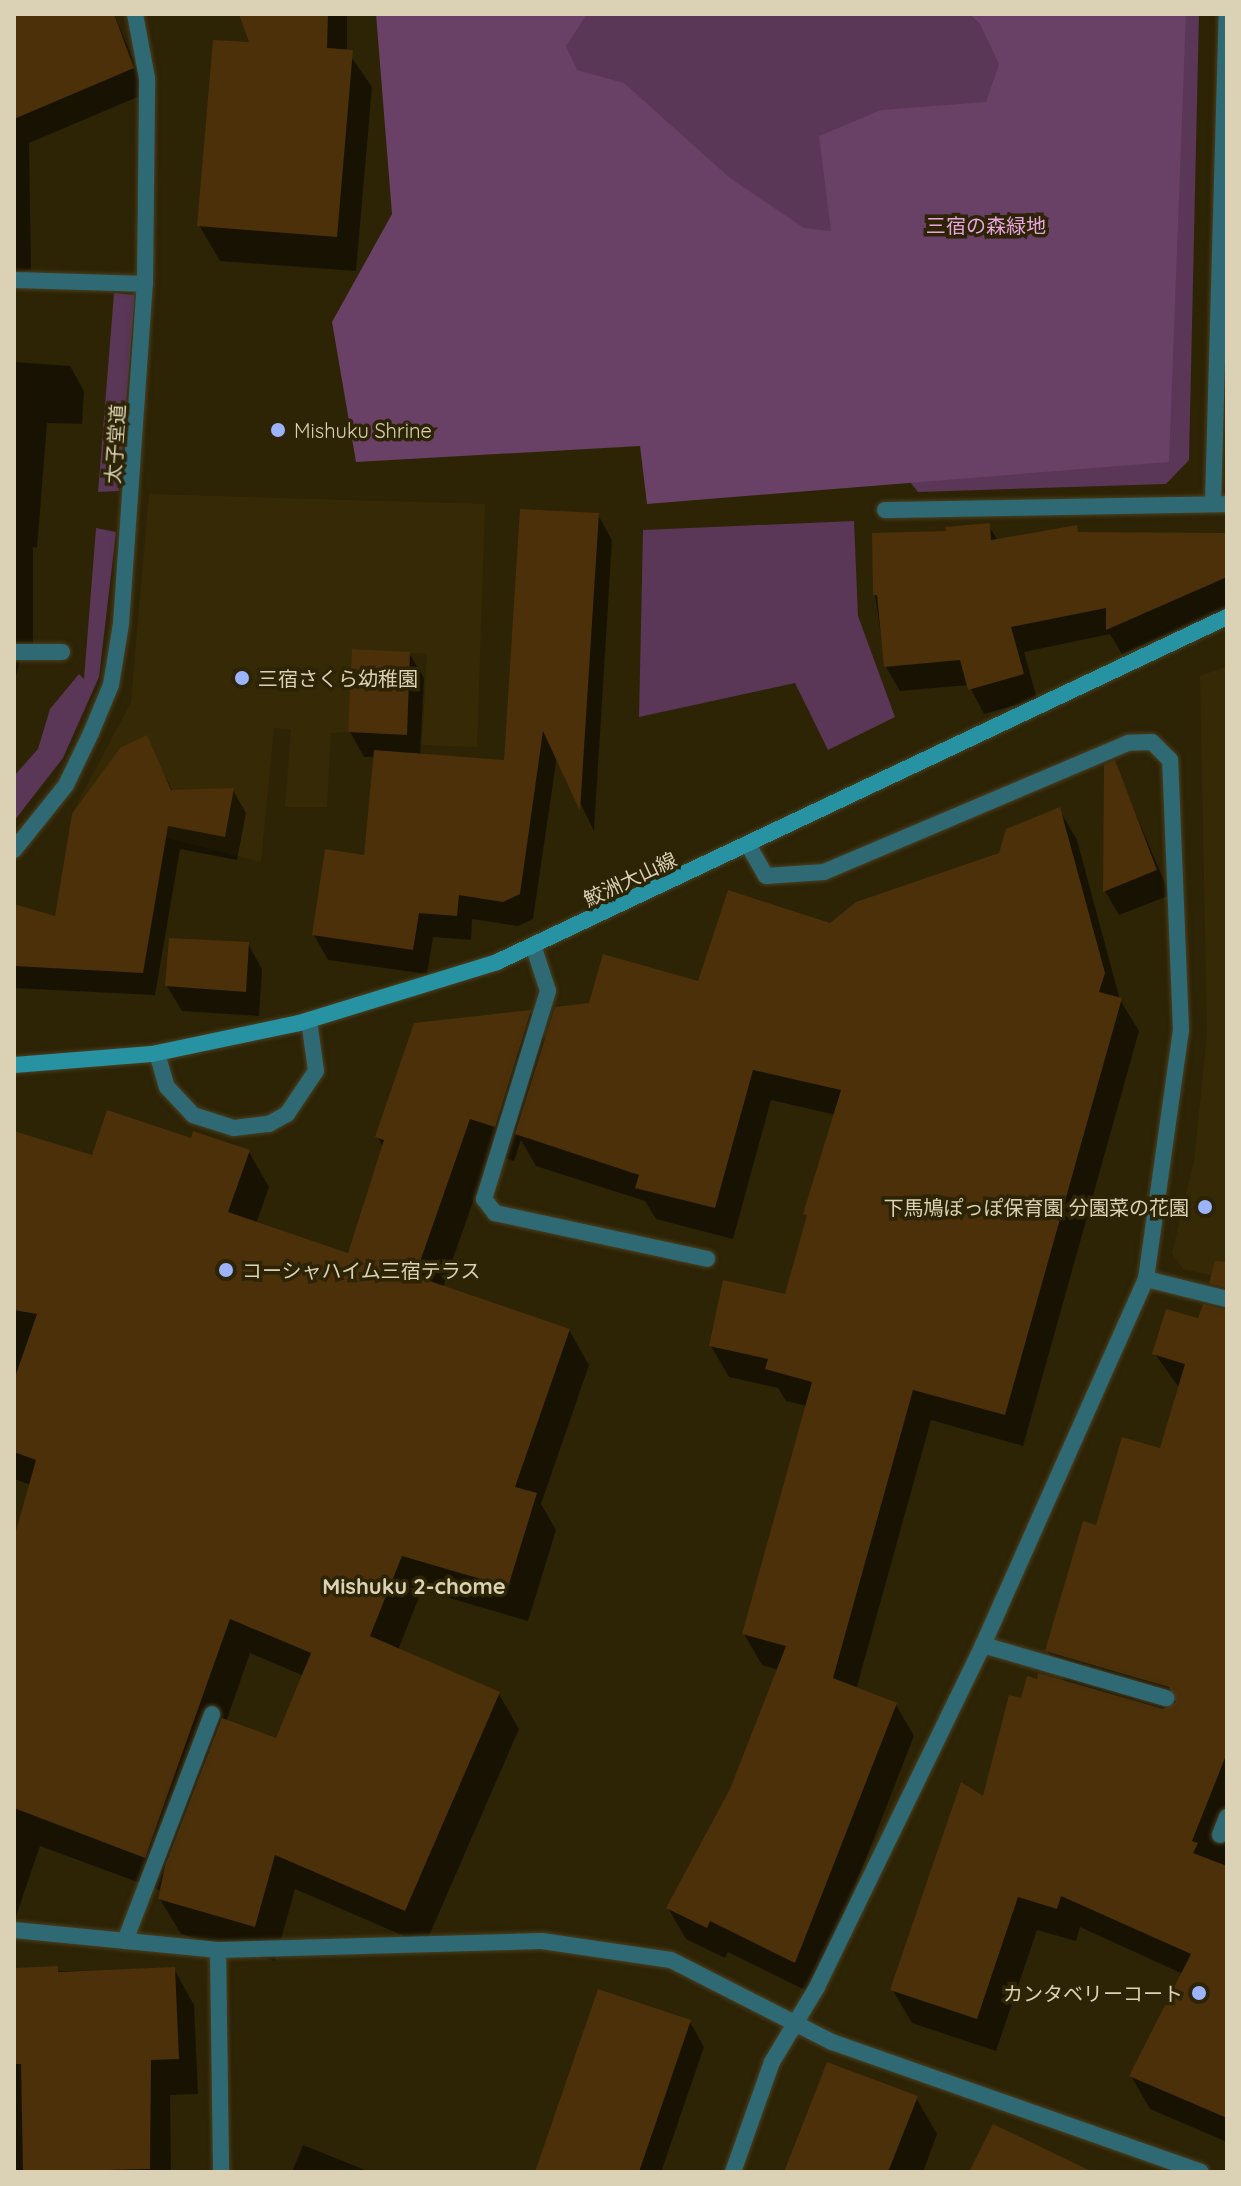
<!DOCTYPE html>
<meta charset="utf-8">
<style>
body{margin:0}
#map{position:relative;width:1241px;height:2186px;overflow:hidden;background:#2d2305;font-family:Quicksand,"Noto Sans JP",sans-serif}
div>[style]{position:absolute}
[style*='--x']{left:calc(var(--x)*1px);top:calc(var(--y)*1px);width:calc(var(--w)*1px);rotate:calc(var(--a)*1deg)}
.built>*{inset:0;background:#362a06}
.green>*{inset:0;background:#5a3657}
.forest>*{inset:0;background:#694066}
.shadow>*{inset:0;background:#0007}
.building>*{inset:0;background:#4b300a}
.roads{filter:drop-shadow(0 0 2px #493f21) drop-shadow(0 0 2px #493f21)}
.service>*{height:16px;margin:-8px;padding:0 8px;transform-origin:8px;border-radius:8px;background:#2f6a74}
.minor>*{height:16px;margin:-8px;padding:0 8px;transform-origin:8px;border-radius:8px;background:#2f6a74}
.secondary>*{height:16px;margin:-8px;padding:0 8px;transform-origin:8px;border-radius:8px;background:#2692a2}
.dots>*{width:22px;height:22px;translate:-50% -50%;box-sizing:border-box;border:4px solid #2d2305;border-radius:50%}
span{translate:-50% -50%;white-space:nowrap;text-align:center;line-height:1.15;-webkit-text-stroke:7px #2d2305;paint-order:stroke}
.park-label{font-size:20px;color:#e7a4e1}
.poi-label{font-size:20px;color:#dbd1b5}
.left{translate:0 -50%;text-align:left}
.right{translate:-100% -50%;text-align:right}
.street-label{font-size:20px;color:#dbd1b5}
.neighbourhood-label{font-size:22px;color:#dbd1b5;font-weight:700}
.frame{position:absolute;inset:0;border:16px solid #dbd1b5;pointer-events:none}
</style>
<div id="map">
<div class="built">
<div style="clip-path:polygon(149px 494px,485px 504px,477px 747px,422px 745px,427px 654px,353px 649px,348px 732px,331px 733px,327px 807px,285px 807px,291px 729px,274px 728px,261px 862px,72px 814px,131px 702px)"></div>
<div style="clip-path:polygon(1227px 666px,1227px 1279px,1183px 1269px,1172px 1253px,1194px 1161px,1207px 1034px,1200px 676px)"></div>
</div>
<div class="green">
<div style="clip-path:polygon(410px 14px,1199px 14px,1189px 460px,1166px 484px,918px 492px,844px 399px)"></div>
<div style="clip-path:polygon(114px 293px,135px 295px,119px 491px,98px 492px)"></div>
<div style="clip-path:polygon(854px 521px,858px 616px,895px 717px,828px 750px,795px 683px,639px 717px,643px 530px)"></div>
<div style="clip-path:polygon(96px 528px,116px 532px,99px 677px,63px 758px,14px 821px,14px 776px,38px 749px,50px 709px,79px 674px,84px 679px)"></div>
</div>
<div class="forest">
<div style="clip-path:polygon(376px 14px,587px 14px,566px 46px,577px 70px,624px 83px,730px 178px,804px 228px,831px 231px,819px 136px,881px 110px,986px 102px,999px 64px,980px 24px,970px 14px,1186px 14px,1169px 462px,647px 504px,640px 446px,356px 462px,332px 322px,392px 214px)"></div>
</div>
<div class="shadow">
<div style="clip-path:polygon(14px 14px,114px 14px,147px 93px,29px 143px,31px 270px,14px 272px)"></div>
<div style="clip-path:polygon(241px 14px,347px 14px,347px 51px,372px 87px,356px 271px,220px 261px,199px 225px,252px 44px)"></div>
<div style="clip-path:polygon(14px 362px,70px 366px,84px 391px,82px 424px,47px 423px,37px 548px,33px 547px,33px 658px,21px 657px,14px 683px)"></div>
<div style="clip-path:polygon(598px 515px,612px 540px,594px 831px,557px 756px,533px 919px,518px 926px,472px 919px,471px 940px,433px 937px,427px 974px,328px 960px,314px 935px,366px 857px,375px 757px,364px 757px,350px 732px,409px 653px,424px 678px,420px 756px,506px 763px)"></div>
<div style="clip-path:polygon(989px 526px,998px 541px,1076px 528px,1079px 534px,1227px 535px,1227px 608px,1122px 654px,1110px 634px,1024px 652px,1037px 699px,984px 714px,969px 685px,900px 691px,886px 667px,875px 595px,948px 533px)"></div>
<div style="clip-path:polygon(146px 738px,173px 792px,233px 790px,246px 813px,237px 860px,180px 849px,155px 995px,14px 988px,14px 906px,56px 918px)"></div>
<div style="clip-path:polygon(1114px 763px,1170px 895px,1119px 915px,1105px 891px)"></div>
<div style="clip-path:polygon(evenodd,1059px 809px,1077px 840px,1120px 1000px,1139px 1031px,1023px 1446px,931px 1420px,856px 1690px,896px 1705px,914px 1736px,813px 1994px,728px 1952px,725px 1958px,686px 1939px,668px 1908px,732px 1790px,779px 1670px,762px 1665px,744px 1634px,807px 1406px,786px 1401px,778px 1388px,729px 1377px,711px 1346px,787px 1296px,836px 1115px,771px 1100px,733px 1239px,656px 1219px,645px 1201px,536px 1166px,521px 1140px,514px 1161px,490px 1153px,443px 1287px,569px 1330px,589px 1365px,541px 1504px,556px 1530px,528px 1621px,422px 1590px,398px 1650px,499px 1694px,519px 1729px,425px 1945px,295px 1889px,275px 1961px,181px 1934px,160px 1899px,162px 1891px,40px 1846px,14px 1922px,14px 1545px,31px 1485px,14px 1479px,14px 1133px,93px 1157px,192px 1141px,249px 1152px,269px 1187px,256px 1224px,349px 1255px,384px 1148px,377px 1136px,530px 1012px,546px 1041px,699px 983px,1000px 854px,1059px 809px,250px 1653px,304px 1676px,277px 1741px,226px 1722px,250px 1653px)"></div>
<div style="clip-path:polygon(248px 944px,262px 969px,259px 1016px,182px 1011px,167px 986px)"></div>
<div style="clip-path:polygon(1227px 1329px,1227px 2142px,1150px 2109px,1131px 2076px,1183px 1974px,1080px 1927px,1076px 1941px,1037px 1930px,996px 2051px,912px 2023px,892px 1989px,984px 1799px,1023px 1701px,1065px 1682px,1047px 1651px,1097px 1528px,1161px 1451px,1180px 1389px,1155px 1354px)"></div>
<div style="clip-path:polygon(174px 1969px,194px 2005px,198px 2094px,170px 2095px,171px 2172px,14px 2172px,14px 1972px)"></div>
<div style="clip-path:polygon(690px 2022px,704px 2047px,661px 2172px,537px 2172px)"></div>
<div style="clip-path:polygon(916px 2098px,937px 2134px,923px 2172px,786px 2172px)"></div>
<div style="clip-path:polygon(303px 2145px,370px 2172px,292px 2172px)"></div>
</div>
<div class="building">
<div style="clip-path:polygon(14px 14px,114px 14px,134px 68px,14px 119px)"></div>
<div style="clip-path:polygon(239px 14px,328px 14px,327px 48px,353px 50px,337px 237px,197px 226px,213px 40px,249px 42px)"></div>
<div style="clip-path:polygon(520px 509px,599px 513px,580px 811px,543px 731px,520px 894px,503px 902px,459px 895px,457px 916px,419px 913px,413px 950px,312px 935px,325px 849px,364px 855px,374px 750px,504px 760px)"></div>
<div style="clip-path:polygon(990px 523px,991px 540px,1077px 525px,1078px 532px,1227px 533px,1227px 577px,1106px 630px,1106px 608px,1011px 627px,1024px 674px,968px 690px,960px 660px,884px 667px,877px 595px,873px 595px,872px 533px,946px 531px,945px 527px)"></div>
<div style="clip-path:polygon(352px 649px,410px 652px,407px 735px,348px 732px)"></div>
<div style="clip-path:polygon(147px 735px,171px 790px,234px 788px,225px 837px,168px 826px,143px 973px,14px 966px,14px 904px,55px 916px,72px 814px,120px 748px)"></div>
<div style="clip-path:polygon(1115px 760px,1157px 870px,1103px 892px,1104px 765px)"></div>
<div style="clip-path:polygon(1060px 807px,1105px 973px,1099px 992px,1122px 998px,1005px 1415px,913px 1390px,833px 1678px,897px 1703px,795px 1963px,710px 1921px,707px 1928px,666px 1908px,730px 1789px,786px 1646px,742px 1634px,812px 1382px,765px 1369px,768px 1359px,709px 1346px,723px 1280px,785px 1294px,807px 1215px,803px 1214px,841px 1090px,753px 1070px,715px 1208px,635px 1188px,639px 1175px,515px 1134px,555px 1007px,589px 1003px,603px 954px,698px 981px,728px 890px,830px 923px,856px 902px,999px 853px,1006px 829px)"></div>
<div style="clip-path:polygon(169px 938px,249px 942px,246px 992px,165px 986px)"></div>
<div style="clip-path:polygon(531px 1010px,495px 1127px,470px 1119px,415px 1276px,570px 1329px,515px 1487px,537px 1493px,508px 1587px,402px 1556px,370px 1636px,500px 1692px,405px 1911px,275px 1855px,255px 1927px,158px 1899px,165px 1866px,222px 1718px,276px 1738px,311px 1653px,230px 1619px,145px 1858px,14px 1808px,14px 1538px,36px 1460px,14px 1452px,14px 1380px,37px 1314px,14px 1310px,14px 1131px,92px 1155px,107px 1110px,191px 1138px,193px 1131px,250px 1150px,228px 1212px,348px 1253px,384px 1140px,375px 1137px,414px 1023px)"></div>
<div style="clip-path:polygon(1215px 1261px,1227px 1262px,1227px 1288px,1209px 1283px)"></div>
<div style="clip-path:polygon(1203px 1304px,1227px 1310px,1227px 1753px,1192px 1841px,1198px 1843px,1193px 1853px,1227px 1866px,1227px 2118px,1129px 2076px,1191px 1954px,1061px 1896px,1057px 1909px,1018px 1897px,977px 2019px,890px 1990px,961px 1782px,983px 1796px,1009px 1695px,1021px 1698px,1027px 1676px,1037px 1679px,1038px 1673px,1163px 1709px,1176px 1702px,1169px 1687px,1045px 1651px,1083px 1521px,1096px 1525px,1122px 1437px,1160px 1448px,1185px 1364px,1152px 1354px,1166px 1309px,1198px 1318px)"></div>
<div style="clip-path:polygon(58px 1966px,58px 1972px,175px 1967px,179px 2059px,151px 2060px,150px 2169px,23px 2172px,21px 2064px,14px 2064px,14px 1968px)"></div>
<div style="clip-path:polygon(598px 1989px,691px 2020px,639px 2172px,535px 2172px)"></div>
<div style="clip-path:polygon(827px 2062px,918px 2096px,888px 2172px,784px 2172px)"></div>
<div style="clip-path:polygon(993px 2124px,1093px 2172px,969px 2172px)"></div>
</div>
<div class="roads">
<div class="service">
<div style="--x:14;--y:280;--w:131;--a:1.7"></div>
<div style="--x:14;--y:652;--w:48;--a:0"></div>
<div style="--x:157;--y:1053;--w:35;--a:74"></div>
<div style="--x:167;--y:1087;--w:38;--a:47"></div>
<div style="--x:193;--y:1115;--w:43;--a:17.6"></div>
<div style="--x:234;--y:1128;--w:35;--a:-7"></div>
<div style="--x:269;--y:1124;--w:21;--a:-29"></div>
<div style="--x:287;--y:1114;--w:52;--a:-56"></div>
<div style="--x:316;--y:1071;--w:51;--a:-97.8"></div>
<div style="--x:983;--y:1645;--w:191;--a:16.2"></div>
<div style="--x:1220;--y:1835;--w:19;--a:-69"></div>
<div style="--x:125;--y:1941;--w:243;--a:-69"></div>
</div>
<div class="minor">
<div style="--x:1213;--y:504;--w:490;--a:-88.4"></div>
<div style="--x:885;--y:510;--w:342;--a:-1"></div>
<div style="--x:14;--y:850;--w:83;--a:-51.3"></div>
<div style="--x:66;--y:785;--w:58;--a:-64.3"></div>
<div style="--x:91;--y:733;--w:52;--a:-67.4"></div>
<div style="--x:111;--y:685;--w:62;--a:-80.7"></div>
<div style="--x:121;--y:624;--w:341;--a:-86"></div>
<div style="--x:145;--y:284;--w:206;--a:-89.4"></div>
<div style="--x:147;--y:78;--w:65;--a:-100.6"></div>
<div style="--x:533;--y:945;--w:48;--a:71.9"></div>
<div style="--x:548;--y:991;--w:218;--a:107.1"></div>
<div style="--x:484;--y:1199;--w:18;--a:52"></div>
<div style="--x:495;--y:1213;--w:217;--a:12.2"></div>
<div style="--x:1146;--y:1279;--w:83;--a:13.9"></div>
<div style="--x:14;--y:1930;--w:205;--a:5.6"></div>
<div style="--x:218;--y:1950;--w:324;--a:-1.6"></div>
<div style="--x:542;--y:1941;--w:130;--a:8.4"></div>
<div style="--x:671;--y:1960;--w:181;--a:27"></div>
<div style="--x:832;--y:2042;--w:391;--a:19.4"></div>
<div style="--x:218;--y:1950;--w:222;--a:89.2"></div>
<div style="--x:733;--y:2172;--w:117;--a:-70.5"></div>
<div style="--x:772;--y:2062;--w:87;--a:-59"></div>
<div style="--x:817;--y:1987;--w:380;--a:-64.1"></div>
<div style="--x:983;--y:1645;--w:401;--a:-66"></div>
<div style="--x:1146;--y:1279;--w:251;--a:-82"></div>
<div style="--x:1181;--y:1030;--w:270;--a:-92.3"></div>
<div style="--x:1170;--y:760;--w:25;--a:-135"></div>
<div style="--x:1152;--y:742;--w:24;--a:178"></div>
<div style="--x:1128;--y:743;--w:330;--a:157"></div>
<div style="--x:824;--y:872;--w:58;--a:176.1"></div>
<div style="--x:766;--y:876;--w:34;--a:-120"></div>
</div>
<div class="secondary">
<div style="--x:14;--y:1065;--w:138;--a:-4.6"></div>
<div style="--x:152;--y:1054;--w:150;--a:-11.9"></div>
<div style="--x:299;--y:1023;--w:207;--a:-17.1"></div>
<div style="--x:497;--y:962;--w:807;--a:-25.3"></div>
</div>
</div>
<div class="dots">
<div style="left:278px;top:430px;background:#9cb4fd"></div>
<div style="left:242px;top:678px;background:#9cb4fd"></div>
<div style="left:1205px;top:1207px;background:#9cb4fd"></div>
<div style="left:226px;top:1270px;background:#9cb4fd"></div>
<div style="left:1199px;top:1993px;background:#9cb4fd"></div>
</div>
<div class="park-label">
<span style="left:986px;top:225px">三宿の森緑地</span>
</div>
<div class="poi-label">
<span class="left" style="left:294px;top:430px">Mishuku Shrine</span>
<span class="left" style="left:258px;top:678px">三宿さくら幼稚園</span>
<span class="right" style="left:1189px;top:1207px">下馬鳩ぽっぽ保育園 分園菜の花園</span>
<span class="left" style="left:242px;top:1270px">コーシャハイム三宿テラス</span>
<span class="right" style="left:1183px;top:1993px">カンタベリーコート</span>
</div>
<div class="street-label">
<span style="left:115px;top:444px;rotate:-86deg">太子堂道</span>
<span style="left:630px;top:879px;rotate:-25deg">鮫洲大山線</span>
</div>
<div class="neighbourhood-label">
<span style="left:414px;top:1587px">Mishuku 2-chome</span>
</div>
<div class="frame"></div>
</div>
